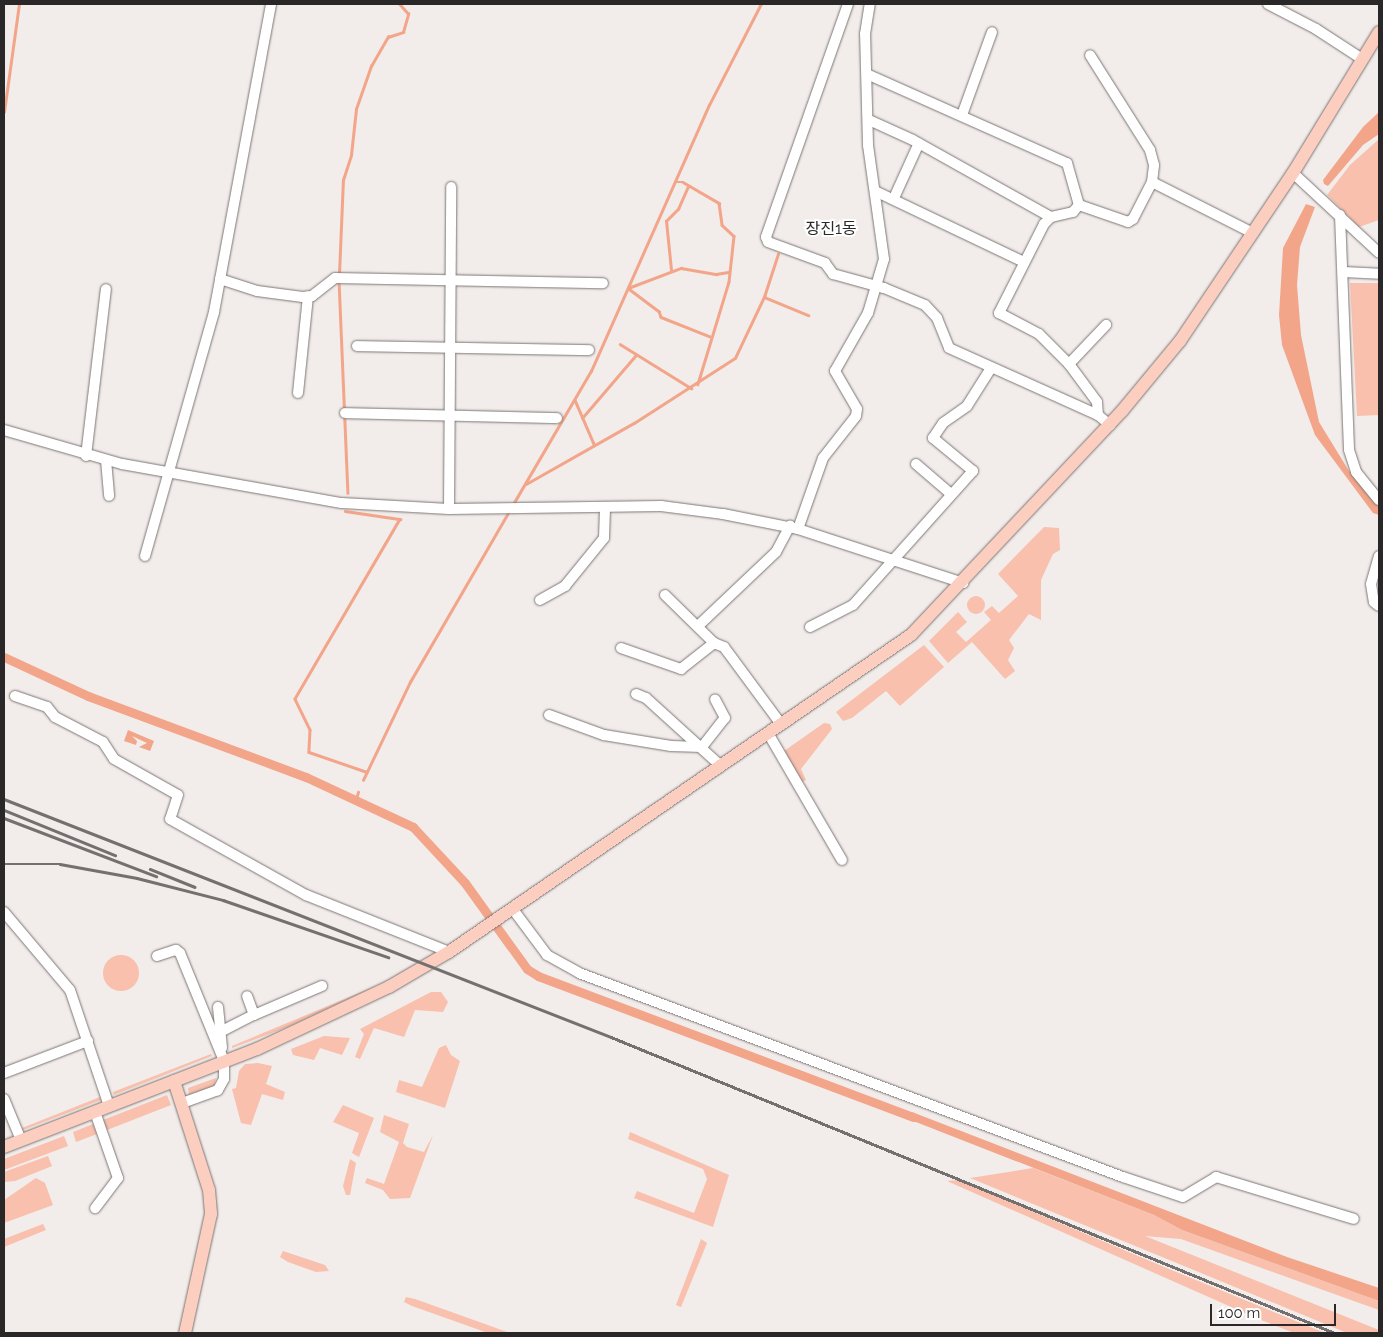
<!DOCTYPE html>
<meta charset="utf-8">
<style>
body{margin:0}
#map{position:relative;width:1383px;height:1337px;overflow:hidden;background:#f2ecea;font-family:Raleway,"Noto Sans KR",sans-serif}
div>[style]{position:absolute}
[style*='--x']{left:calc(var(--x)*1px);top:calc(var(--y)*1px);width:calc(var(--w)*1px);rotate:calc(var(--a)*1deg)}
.green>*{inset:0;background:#f8c0ad}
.round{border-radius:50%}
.water>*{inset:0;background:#f3a58a}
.stream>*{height:2.5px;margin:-1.25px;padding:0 1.25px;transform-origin:1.25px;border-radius:1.25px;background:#f3a58a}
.canal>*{height:9px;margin:-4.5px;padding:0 4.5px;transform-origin:4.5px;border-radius:4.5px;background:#f3a58a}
.roads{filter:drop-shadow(0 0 1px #7b7674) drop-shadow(0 0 1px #7b7674)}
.minor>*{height:10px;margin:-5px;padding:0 5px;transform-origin:5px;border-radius:5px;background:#fff}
.major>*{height:12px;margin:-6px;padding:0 6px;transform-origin:6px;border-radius:6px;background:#fccebf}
.rail>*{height:2.5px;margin:-1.25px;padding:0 1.25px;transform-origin:1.25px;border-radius:1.25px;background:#747070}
span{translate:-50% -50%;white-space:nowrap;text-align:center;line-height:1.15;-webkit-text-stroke:4px #fff;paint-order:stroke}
.quarter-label{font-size:16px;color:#292727}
.frame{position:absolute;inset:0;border:5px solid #292727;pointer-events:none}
.scale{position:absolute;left:1210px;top:1304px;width:126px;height:22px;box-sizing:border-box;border:2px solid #292727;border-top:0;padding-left:6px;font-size:15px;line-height:18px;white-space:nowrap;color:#292727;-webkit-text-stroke:4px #fff;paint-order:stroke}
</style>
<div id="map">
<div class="green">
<div style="clip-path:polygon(1379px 139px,1379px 220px,1359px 227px,1327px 195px,1350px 165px)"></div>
<div style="clip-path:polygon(1350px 283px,1379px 283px,1379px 415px,1357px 416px)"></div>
<div style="clip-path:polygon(1044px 527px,1059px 528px,1060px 550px,1053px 554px,1041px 580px,1041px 620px,1029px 614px,1009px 640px,1014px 648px,1008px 660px,1015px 671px,1005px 679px,972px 642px,948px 663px,929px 641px,958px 612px,967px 622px,956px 632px,966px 642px,991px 620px,984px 612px,992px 606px,999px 613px,1018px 596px,998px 574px)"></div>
<div class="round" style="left:967px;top:596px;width:18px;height:18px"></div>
<div style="clip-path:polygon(924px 645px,944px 667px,900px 706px,886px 691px,852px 718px,843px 721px,836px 712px)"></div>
<div style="clip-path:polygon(824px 723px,830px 724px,832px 729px,801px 769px,806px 780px,801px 783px,784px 751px)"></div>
<div class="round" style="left:103px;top:955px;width:36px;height:36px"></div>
<div style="clip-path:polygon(378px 985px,290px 1026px,232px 1048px,232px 1046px)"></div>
<div style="clip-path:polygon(431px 992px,441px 992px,448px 1002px,443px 1012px,415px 1010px,404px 1037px,374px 1028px,360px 1059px,355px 1057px,364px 1034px,360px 1029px)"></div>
<div style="clip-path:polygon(324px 1036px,350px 1038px,342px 1055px,320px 1048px,314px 1060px,293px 1055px,291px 1049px)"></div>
<div style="clip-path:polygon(446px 1045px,451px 1055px,460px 1061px,445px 1108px,396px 1092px,399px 1080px,422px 1087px,439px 1048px)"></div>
<div style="clip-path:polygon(211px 1054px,212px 1056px,114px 1095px,113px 1092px)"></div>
<div style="clip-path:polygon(258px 1063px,272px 1066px,266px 1084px,285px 1092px,283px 1100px,262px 1094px,251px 1125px,241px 1123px,232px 1089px,236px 1088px,239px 1071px,245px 1064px)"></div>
<div style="clip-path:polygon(216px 1078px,214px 1087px,189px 1096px,188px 1088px)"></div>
<div style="clip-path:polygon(167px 1095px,171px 1105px,107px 1130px,103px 1120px)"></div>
<div style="clip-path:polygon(100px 1097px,101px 1100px,23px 1130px,22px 1128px)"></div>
<div style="clip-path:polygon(343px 1105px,374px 1118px,359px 1157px,352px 1153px,359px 1133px,333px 1122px)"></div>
<div style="clip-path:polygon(384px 1115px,409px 1124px,403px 1143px,407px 1147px,424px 1152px,433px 1135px,410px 1198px,390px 1199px,383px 1190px,365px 1183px,367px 1178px,384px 1184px,399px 1142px,380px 1132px)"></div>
<div style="clip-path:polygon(93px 1124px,97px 1134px,76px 1142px,73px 1132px)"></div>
<div style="clip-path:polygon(630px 1132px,729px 1175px,713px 1227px,634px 1198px,637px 1191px,694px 1213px,707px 1179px,703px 1169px,628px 1139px)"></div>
<div style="clip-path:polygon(64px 1136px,68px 1146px,4px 1170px,4px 1159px)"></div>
<div style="clip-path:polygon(48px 1156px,52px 1166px,15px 1181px,4px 1182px,4px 1172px)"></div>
<div style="clip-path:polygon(350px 1159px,356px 1163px,350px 1195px,346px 1195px,343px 1186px)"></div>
<div style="clip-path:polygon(1033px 1168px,1154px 1215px,1182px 1230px,1379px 1301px,1379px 1310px,1181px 1239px,1145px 1236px,1379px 1330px,1379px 1333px,1347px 1333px,970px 1178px)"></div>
<div style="clip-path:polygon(36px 1178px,45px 1183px,53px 1205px,4px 1223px,4px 1200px)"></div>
<div style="clip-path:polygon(958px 1180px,1169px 1269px,1325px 1333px,1294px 1333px,1256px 1318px,947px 1181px)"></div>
<div style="clip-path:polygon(43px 1224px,46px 1230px,4px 1247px,4px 1239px)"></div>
<div style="clip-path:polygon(701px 1239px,707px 1243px,681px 1307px,676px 1305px)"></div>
<div style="clip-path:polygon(283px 1251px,325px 1265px,329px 1271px,316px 1272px,288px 1262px,280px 1257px)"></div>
<div style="clip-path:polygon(406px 1297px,415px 1299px,510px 1333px,488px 1333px,412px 1306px,404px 1302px)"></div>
</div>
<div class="water">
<div style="clip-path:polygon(1379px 112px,1379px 134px,1363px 145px,1328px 186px,1324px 184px,1323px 180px,1363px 127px)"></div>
<div style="clip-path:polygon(1306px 204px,1315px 207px,1300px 247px,1297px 285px,1301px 335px,1319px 422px,1349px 471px,1379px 507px,1379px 515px,1373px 513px,1315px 435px,1282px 345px,1279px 315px,1283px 248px)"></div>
<div style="clip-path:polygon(128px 730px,154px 741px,150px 751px,139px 747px,147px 743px,132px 736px,137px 741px,136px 745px,124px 741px)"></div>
<div style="clip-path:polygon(912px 1112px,1287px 1257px,1379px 1288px,1379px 1301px,1182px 1230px,1154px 1215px,898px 1115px)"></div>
</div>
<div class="stream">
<div style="--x:4;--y:112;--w:109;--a:-82.1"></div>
<div style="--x:675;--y:182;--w:8;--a:0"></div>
<div style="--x:683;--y:182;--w:42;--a:30.3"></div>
<div style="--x:719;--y:203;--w:22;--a:82"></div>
<div style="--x:722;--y:225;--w:16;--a:43"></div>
<div style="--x:734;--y:236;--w:46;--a:96.2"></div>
<div style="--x:729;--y:282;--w:107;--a:106.9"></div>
<div style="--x:671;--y:270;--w:49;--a:-95.8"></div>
<div style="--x:666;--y:221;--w:17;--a:-45"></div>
<div style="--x:678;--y:209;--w:24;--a:-66"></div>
<div style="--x:339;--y:274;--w:94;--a:-87.6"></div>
<div style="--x:343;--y:180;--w:26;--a:-72"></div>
<div style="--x:351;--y:155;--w:46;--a:-83.8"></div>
<div style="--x:356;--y:109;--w:46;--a:-70.8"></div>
<div style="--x:371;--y:66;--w:34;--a:-60"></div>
<div style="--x:388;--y:37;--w:16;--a:-18"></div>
<div style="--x:403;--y:32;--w:19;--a:-74"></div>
<div style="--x:408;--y:14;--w:13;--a:-132"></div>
<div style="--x:339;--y:280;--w:213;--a:87.6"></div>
<div style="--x:628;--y:288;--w:57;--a:-20.7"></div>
<div style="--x:681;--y:268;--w:36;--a:10"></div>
<div style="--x:716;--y:274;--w:12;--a:-9"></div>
<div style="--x:628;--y:288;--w:39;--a:37"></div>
<div style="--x:659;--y:311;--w:6;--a:72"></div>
<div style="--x:661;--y:317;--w:52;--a:21.6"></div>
<div style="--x:764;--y:297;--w:48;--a:22.2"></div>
<div style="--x:620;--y:344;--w:84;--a:31.8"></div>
<div style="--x:575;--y:400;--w:48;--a:66.6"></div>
<div style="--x:582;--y:418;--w:83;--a:-49.4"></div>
<div style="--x:526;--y:484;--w:124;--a:-29.5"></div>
<div style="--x:634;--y:423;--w:120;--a:-32.8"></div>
<div style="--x:735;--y:358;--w:68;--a:-64.6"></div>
<div style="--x:764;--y:297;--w:45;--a:-72"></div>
<div style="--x:512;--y:506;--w:156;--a:-59.7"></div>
<div style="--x:591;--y:371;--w:291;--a:-66.1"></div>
<div style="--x:709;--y:105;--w:114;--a:-62.8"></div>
<div style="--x:345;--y:511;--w:56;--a:8.3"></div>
<div style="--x:400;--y:519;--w:208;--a:120.3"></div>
<div style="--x:295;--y:699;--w:34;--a:64"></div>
<div style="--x:310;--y:730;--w:22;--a:93"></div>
<div style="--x:309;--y:752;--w:61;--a:19"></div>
<div style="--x:363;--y:780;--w:109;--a:-64.4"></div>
<div style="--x:410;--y:682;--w:198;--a:-59.9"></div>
<div style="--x:356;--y:799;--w:7;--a:-74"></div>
</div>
<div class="canal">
<div style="--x:4;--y:657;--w:93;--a:24.9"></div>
<div style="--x:88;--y:696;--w:233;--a:20.4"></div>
<div style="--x:306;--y:777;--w:118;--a:25"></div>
<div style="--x:413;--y:827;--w:76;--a:47.1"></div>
<div style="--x:465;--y:883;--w:106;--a:54.2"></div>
<div style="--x:527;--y:969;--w:13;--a:32"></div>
<div style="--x:538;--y:976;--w:401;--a:20.6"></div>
</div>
<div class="roads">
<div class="minor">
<div style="--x:848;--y:4;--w:247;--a:109.4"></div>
<div style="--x:766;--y:237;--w:5;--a:68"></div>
<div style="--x:768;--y:242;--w:61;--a:20.2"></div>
<div style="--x:825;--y:263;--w:14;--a:54"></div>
<div style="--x:833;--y:274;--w:53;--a:15.4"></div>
<div style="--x:884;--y:288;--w:44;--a:22.5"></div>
<div style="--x:925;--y:305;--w:18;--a:47"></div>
<div style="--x:937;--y:318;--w:32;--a:68"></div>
<div style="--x:949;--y:348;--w:163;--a:24.2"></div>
<div style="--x:1098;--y:415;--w:16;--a:40"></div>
<div style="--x:1268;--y:4;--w:54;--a:27.5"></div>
<div style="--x:1316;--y:29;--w:55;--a:33.1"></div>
<div style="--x:869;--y:75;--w:217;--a:24"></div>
<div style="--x:1067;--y:163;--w:44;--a:74.1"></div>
<div style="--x:1079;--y:205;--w:52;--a:19.1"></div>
<div style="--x:1128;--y:222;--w:6;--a:-31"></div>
<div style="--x:1133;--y:219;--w:42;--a:-62.8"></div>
<div style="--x:1152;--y:182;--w:17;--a:-83"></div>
<div style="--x:1154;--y:165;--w:16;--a:-105"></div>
<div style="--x:1150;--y:150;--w:112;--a:-122.3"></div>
<div style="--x:962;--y:115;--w:88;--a:-70.1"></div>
<div style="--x:869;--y:120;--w:48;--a:24.4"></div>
<div style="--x:913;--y:140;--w:158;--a:29.2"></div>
<div style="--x:1293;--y:173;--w:117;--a:42.9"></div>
<div style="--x:1152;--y:182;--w:113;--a:26.8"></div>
<div style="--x:875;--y:191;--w:165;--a:25.5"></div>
<div style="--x:894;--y:198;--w:60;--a:-65.6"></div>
<div style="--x:1079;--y:205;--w:9;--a:131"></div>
<div style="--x:1073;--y:212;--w:23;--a:167"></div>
<div style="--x:1051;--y:217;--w:10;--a:135"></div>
<div style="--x:1044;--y:224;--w:100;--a:116.8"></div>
<div style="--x:999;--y:313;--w:45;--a:27.7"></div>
<div style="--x:1039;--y:334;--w:42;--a:45"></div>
<div style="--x:1069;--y:364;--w:54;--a:-46.5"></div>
<div style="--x:1340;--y:215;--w:235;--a:87.8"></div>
<div style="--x:1349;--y:450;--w:23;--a:72"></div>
<div style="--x:1356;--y:472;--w:36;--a:51"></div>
<div style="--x:1344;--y:272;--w:35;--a:3"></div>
<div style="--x:220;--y:279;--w:39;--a:18"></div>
<div style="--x:257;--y:291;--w:46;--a:7.4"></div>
<div style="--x:303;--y:297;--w:9;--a:-6"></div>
<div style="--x:312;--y:296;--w:29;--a:-38"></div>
<div style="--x:335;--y:278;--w:268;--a:1.1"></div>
<div style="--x:357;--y:346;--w:232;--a:1"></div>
<div style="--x:1069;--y:364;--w:47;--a:53.6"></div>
<div style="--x:1097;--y:402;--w:13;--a:86"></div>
<div style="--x:298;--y:393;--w:97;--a:-84.1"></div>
<div style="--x:345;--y:413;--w:212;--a:1.4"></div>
<div style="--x:4;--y:430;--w:123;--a:16.1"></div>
<div style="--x:122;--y:464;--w:223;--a:10.1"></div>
<div style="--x:342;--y:503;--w:107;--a:3.2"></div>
<div style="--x:449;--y:509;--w:212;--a:-0.8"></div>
<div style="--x:661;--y:506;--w:63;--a:7.4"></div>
<div style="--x:723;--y:514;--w:76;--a:11.3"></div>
<div style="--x:798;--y:529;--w:174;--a:18.1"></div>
<div style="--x:86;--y:456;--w:168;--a:-83.2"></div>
<div style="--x:106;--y:460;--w:36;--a:85"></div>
<div style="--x:916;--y:464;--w:46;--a:40.6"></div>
<div style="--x:449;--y:509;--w:322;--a:-89.6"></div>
<div style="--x:798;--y:529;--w:75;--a:-70.6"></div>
<div style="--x:823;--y:458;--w:53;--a:-51.8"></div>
<div style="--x:856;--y:416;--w:7;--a:-82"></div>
<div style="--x:857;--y:409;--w:44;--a:-120.1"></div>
<div style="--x:835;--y:371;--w:67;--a:-60.4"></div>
<div style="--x:868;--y:313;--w:56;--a:-73.5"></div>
<div style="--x:884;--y:259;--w:115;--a:-98"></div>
<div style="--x:868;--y:145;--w:111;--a:-91.5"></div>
<div style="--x:865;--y:34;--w:30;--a:-81"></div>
<div style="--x:145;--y:556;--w:254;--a:-74.2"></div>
<div style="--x:214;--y:312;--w:313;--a:-79.5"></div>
<div style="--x:1379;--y:556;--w:29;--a:106"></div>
<div style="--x:1371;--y:584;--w:18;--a:81"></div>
<div style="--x:1374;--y:602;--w:6;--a:39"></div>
<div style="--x:665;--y:595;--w:69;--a:44.4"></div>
<div style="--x:540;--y:600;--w:29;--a:-29"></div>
<div style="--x:565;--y:586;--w:62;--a:-50.9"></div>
<div style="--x:604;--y:538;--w:31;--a:-88"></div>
<div style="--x:699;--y:625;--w:106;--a:-43.5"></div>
<div style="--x:776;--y:552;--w:30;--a:-62"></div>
<div style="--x:810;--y:627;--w:48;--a:-27.1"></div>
<div style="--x:853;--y:605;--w:180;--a:-48.2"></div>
<div style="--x:973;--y:471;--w:52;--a:-140.5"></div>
<div style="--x:933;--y:438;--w:18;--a:-56"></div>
<div style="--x:943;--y:423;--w:29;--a:-35"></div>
<div style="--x:967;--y:406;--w:45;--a:-57.7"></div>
<div style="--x:621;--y:648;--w:64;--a:19.3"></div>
<div style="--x:681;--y:669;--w:42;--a:-38.2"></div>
<div style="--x:714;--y:643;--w:11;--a:22"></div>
<div style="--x:724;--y:647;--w:96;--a:53.5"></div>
<div style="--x:636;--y:694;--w:11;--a:22"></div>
<div style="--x:646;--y:698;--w:100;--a:42.2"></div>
<div style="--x:15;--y:696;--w:34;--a:19"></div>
<div style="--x:47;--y:707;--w:13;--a:51"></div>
<div style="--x:55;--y:717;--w:54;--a:27.5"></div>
<div style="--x:103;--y:742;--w:20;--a:57"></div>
<div style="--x:114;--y:759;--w:73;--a:29.4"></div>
<div style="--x:178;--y:795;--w:25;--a:108"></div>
<div style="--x:170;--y:819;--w:156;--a:29.2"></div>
<div style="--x:306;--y:895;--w:154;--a:21.7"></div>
<div style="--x:549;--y:715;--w:59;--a:20"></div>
<div style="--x:604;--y:735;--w:68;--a:9.3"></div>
<div style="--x:671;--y:746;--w:31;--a:2"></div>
<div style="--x:702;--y:747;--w:37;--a:-52"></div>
<div style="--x:725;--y:718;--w:21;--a:-118"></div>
<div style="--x:768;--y:733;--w:147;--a:59.8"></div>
<div style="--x:512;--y:908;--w:59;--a:53.3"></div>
<div style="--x:547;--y:955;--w:37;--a:29"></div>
<div style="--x:579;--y:973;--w:581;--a:20.56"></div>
<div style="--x:1123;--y:1177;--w:63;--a:18.4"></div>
<div style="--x:1183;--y:1197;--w:39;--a:-31"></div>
<div style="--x:1216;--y:1177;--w:144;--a:16.9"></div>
<div style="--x:4;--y:912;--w:102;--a:49.8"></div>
<div style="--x:70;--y:990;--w:122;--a:71.4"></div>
<div style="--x:157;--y:956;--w:20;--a:-18"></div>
<div style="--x:176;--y:950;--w:5;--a:37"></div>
<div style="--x:180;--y:953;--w:117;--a:67.8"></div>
<div style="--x:224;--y:1061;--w:18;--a:90"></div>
<div style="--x:224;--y:1079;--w:13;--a:119"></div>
<div style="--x:218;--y:1090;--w:38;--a:160"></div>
<div style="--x:218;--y:1007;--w:41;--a:84.4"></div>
<div style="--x:254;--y:1015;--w:74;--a:-23.1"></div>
<div style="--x:222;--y:1031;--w:36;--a:-27"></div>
<div style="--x:254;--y:1015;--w:20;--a:-110"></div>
<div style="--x:4;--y:1073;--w:90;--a:-20.9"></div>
<div style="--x:4;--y:1099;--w:44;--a:67.5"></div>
<div style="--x:95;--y:1112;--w:70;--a:70.8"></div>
<div style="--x:118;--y:1178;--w:38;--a:127"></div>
</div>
<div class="major">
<div style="--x:174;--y:1081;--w:114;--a:72.2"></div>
<div style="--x:209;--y:1190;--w:24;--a:85"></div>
<div style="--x:211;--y:1214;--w:122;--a:102.3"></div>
<div style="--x:4;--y:1147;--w:271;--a:-21.2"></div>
<div style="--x:257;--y:1049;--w:146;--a:-25.2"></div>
<div style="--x:389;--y:987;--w:69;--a:-30.3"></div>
<div style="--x:449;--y:952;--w:560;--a:-34.46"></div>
<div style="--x:911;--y:635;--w:308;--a:-46.7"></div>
<div style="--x:1122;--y:411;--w:91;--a:-50.4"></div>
<div style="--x:1180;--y:341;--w:202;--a:-56.1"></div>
<div style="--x:1293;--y:173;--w:165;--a:-58.6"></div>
</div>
</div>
<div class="rail">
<div style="--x:4;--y:799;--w:652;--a:21.41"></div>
<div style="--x:611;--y:1037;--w:782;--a:22.24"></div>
<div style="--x:4;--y:810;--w:120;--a:22.1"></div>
<div style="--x:4;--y:818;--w:163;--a:20.9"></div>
<div style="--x:4;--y:864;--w:56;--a:0"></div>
<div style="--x:60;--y:864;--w:78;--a:10.3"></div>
<div style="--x:137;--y:878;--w:89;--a:14.3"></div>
<div style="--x:223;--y:900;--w:175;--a:19.1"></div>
<div style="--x:150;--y:869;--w:48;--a:21.8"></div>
</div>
<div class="quarter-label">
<span style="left:831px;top:229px">장진1동</span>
</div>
<div class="frame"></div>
<div class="scale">100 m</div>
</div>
